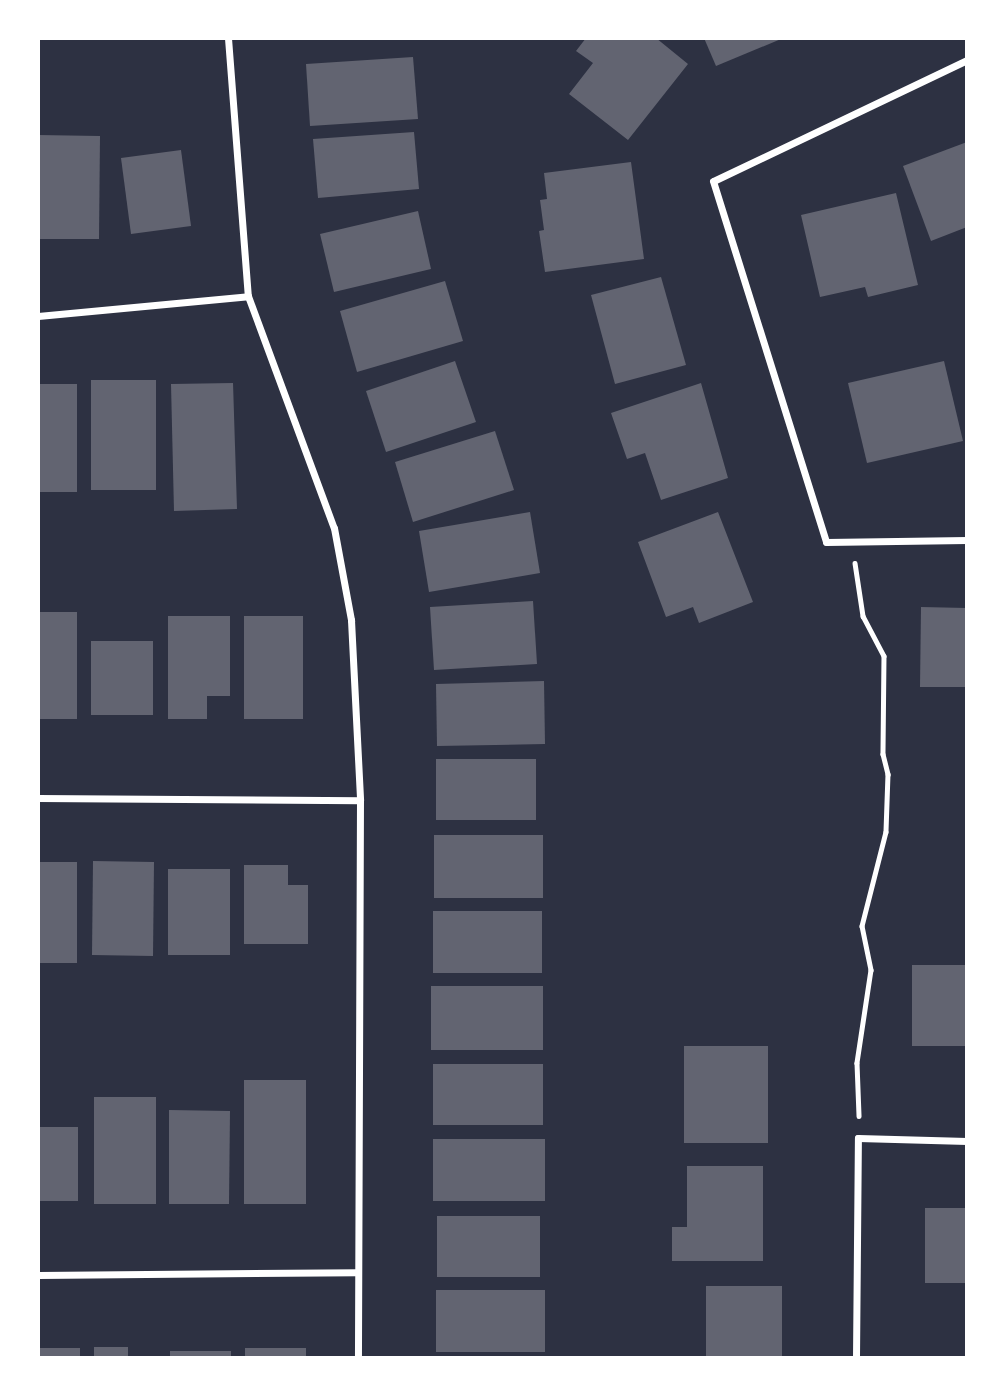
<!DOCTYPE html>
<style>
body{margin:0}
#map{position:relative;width:1005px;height:1396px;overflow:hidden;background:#2d3142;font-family:Roboto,sans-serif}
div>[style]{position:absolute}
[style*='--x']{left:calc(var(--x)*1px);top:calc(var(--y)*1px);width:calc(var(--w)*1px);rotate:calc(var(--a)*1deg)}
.building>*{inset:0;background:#626471}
.path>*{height:4.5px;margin:-2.25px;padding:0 2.25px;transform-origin:2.25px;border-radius:2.25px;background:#fff}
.minor>*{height:7px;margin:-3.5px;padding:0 3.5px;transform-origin:3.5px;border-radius:3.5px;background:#fff}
span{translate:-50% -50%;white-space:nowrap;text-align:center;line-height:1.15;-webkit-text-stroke:7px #fff;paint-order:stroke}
.frame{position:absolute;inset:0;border:40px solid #fff;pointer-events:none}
</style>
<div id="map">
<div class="building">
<div style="clip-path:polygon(586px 38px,656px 38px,688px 64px,628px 140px,569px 94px,593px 63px,576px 51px)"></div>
<div style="clip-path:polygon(704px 38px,781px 38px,781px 39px,716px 66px)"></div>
<div style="clip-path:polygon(413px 57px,418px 119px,310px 126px,306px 64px)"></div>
<div style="clip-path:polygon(414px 132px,419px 189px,318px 198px,313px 139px)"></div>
<div style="clip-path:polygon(38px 135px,100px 136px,99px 239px,38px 239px)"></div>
<div style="clip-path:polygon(967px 142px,967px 227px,931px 241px,903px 166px)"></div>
<div style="clip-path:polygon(181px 150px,191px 226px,131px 234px,121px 158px)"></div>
<div style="clip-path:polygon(631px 162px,644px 259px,545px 272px,539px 231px,544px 230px,540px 200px,547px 199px,544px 173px)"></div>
<div style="clip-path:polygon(896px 193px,918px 285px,868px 297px,865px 287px,820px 297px,801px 215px)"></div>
<div style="clip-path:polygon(418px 211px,431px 269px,334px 292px,320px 234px)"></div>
<div style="clip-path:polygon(661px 277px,686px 365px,615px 384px,591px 295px)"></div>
<div style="clip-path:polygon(445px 281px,463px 341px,357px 372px,340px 311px)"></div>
<div style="clip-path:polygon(455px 361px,476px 422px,386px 452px,366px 391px)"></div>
<div style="clip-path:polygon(944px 361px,963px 441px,867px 463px,848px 383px)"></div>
<div style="clip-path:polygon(91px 380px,156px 380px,156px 490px,91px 490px)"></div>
<div style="clip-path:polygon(233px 383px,237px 509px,174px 511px,171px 384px)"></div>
<div style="clip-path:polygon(701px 383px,728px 478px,661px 500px,645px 453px,627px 459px,611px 413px)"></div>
<div style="clip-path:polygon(38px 384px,77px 384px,77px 492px,38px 492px)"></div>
<div style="clip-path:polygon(495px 431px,514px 490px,413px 522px,395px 462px)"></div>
<div style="clip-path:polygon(530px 512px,540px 573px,429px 592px,419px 531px)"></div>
<div style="clip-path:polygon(718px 512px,753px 602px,699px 623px,693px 607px,666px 617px,638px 542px)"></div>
<div style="clip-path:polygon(533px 601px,537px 664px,434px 670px,430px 607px)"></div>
<div style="clip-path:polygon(921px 607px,967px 608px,967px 687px,920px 687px)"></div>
<div style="clip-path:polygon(38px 612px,77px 612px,77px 719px,38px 719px)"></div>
<div style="clip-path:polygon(168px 616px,230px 616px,230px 696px,207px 696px,207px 719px,168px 719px)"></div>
<div style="clip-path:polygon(244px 616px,303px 616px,303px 719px,244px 719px)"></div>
<div style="clip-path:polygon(91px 641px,153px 641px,153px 715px,91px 715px)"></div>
<div style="clip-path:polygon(544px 681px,545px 744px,437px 746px,436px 684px)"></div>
<div style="clip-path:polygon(436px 759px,536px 759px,536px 820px,436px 820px)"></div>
<div style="clip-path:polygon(434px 835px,543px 835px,543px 898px,434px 898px)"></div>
<div style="clip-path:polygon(93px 861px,154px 862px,153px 956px,92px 955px)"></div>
<div style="clip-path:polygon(38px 862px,77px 862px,77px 963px,38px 963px)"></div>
<div style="clip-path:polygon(244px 865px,288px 865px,288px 885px,308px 885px,308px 944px,244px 944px)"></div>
<div style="clip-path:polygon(168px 869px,230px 869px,230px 955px,168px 955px)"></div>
<div style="clip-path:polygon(433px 911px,542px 911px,542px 973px,433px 973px)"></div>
<div style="clip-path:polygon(912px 965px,967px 965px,967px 1046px,912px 1046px)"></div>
<div style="clip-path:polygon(431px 986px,543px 986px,543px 1050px,431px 1050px)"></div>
<div style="clip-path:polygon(684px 1046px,768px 1046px,768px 1143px,684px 1143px)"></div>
<div style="clip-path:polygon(433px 1064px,543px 1064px,543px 1125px,433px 1125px)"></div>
<div style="clip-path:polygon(244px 1080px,306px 1080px,306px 1204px,244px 1204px)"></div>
<div style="clip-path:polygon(94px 1097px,156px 1097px,156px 1204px,94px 1204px)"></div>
<div style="clip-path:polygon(169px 1110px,230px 1111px,229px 1204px,169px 1204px)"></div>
<div style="clip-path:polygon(38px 1127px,78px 1127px,78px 1201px,38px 1201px)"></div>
<div style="clip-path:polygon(433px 1139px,545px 1139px,545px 1201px,433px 1201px)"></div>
<div style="clip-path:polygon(687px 1166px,763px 1166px,763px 1261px,672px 1261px,672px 1227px,687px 1227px)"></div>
<div style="clip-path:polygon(925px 1208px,967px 1208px,967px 1283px,925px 1283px)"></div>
<div style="clip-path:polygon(437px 1216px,540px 1216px,540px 1277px,437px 1277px)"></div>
<div style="clip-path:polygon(706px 1286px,782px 1286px,782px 1358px,706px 1358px)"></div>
<div style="clip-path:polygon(436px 1290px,545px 1290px,545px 1352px,436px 1352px)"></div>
<div style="clip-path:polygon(94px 1347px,128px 1347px,128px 1358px,94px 1358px)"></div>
<div style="clip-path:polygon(38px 1348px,80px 1348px,80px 1358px,38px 1358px)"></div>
<div style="clip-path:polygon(245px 1348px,306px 1348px,306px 1358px,245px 1358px)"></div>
<div style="clip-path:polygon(170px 1351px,231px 1351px,231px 1358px,170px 1358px)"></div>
</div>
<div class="path">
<div style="--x:855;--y:563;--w:54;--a:81.4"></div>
<div style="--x:863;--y:616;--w:45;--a:62.3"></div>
<div style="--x:884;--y:656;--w:98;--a:90.6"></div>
<div style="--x:883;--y:754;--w:21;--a:76"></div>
<div style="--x:888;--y:774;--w:58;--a:92"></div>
<div style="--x:886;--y:832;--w:97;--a:104.3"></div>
<div style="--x:862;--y:926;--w:45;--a:78.4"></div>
<div style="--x:871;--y:970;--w:94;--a:98.6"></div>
<div style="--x:857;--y:1063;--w:53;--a:87.8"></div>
</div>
<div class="minor">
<div style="--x:228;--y:38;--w:259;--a:85.6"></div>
<div style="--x:248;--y:296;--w:247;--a:69.7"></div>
<div style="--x:334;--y:528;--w:94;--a:79.5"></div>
<div style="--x:351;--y:620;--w:180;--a:87.1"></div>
<div style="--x:360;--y:800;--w:558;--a:90.21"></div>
<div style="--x:967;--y:60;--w:281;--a:154.5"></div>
<div style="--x:713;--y:181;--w:378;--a:72.6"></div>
<div style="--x:826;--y:542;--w:141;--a:-0.8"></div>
<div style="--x:38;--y:316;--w:211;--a:-5.4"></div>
<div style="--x:38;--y:798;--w:322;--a:0.4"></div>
<div style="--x:38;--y:1275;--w:320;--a:-0.5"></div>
<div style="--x:856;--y:1358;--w:220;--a:-89.5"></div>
<div style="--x:858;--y:1138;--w:109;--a:1.6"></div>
</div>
<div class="frame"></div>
</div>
